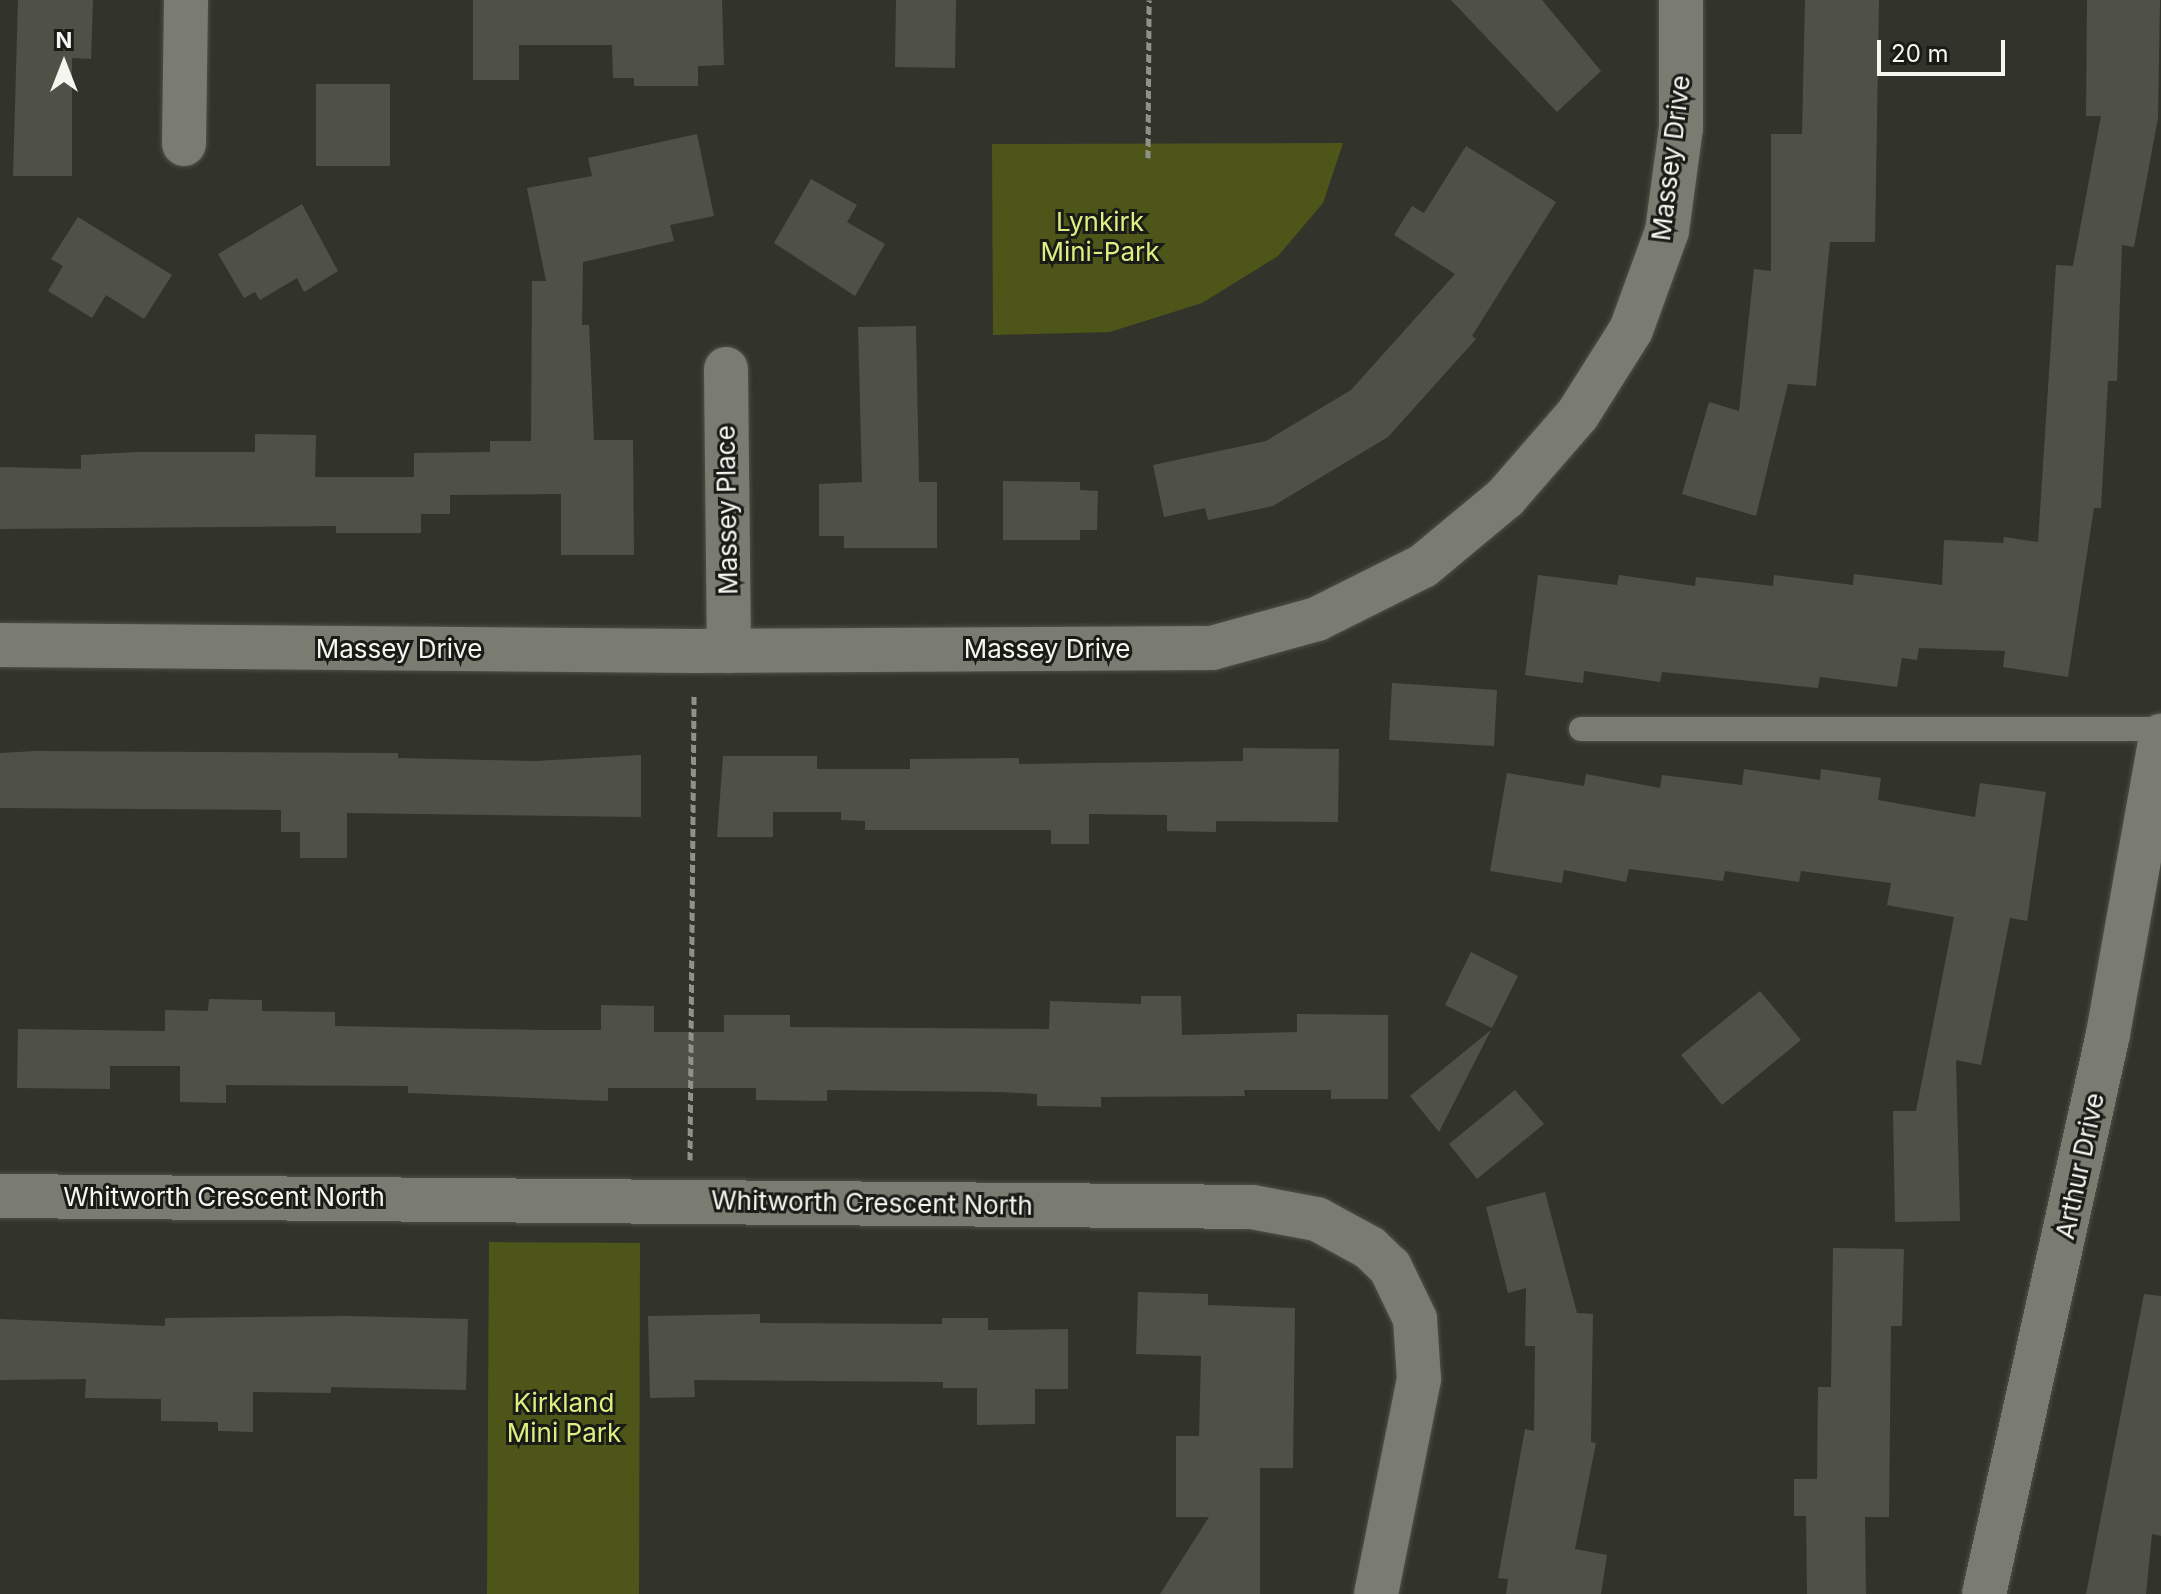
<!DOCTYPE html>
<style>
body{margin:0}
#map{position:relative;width:2161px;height:1594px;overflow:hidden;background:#32342b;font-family:Inter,sans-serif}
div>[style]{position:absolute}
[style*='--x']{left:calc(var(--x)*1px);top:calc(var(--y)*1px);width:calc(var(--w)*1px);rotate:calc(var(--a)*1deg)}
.green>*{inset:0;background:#4d5519}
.building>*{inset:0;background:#4f5147}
.path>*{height:5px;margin-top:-2.5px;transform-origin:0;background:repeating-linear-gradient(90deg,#90928a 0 8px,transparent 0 12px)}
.roads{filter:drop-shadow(0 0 2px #4e5048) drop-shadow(0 0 2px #4e5048)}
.lane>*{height:24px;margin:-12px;padding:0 12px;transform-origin:12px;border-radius:12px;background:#7a7c71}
.street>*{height:44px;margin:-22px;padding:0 22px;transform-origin:22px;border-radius:22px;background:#7a7c71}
.secondary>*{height:44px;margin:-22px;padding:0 22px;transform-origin:22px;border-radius:22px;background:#7a7c71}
span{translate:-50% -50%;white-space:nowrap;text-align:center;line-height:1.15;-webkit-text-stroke:6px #1a1b17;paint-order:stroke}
.street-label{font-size:26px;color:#f4f6ef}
.park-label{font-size:26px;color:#deef81}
.north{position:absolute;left:24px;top:24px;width:80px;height:80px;-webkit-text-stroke:6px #1a1b17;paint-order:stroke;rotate:0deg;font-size:22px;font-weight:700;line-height:32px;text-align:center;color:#f4f6ef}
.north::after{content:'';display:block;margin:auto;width:28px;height:36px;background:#f4f6ef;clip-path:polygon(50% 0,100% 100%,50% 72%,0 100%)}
.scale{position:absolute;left:1877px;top:40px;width:128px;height:36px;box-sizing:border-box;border:4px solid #f4f6ef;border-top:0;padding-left:10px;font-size:24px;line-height:28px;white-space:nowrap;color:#f4f6ef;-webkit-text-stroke:6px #1a1b17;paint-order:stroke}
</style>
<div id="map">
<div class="green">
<div style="clip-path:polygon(1343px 143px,1323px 203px,1278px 256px,1202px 303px,1110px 332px,993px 335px,992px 144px)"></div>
<div style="clip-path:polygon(489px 1242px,640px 1243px,639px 1594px,487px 1594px)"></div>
</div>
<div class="building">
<div style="clip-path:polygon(18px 0,93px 0,91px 59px,72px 58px,72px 176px,13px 176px)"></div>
<div style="clip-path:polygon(473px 0,722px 0,724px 65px,698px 66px,698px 86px,634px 86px,634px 78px,613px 78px,612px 45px,519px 45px,519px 80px,473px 80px)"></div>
<div style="clip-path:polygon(896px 0,956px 0,955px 68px,895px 67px)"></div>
<div style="clip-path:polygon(1451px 0,1542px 0,1601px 71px,1557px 112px)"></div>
<div style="clip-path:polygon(1805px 0,1879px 0,1875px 242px,1830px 242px,1816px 386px,1788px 384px,1756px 516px,1682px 494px,1709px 402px,1739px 411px,1754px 269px,1771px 271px,1771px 134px,1802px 134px)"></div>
<div style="clip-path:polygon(2087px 0,2160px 0,2158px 118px,2134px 247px,2122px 245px,2117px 381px,2108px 381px,2101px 508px,2094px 508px,2068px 677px,2003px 667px,2005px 651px,1919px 648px,1917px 660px,1902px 658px,1897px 687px,1820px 677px,1818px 688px,1662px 672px,1660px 682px,1584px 671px,1583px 683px,1525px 675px,1538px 575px,1617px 585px,1619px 575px,1695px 586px,1696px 577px,1773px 586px,1774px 575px,1853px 585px,1854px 574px,1942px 585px,1944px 540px,2003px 543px,2004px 537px,2038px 542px,2056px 265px,2073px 266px,2101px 116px,2086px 116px)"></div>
<div style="clip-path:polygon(316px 84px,390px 84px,390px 166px,316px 166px)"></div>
<div style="clip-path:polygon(697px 134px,714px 216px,670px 225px,674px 241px,583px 262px,582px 325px,589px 325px,594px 440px,633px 440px,634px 555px,561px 555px,561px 494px,450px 495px,450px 514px,421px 514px,421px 533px,336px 533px,336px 526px,0 529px,0 467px,81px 469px,81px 455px,137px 452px,255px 452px,255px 434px,316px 435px,315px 477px,414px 477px,414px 453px,490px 452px,490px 441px,531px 441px,532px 281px,546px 281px,527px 188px,592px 176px,588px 158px)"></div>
<div style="clip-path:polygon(1466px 146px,1556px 202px,1472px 336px,1476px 339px,1388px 437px,1273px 506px,1208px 520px,1205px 508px,1164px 517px,1153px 465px,1266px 441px,1351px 390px,1455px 274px,1394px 235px,1412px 206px,1424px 213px)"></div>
<div style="clip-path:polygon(811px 179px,857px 205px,847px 222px,885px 244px,855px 296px,774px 243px)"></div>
<div style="clip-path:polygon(302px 204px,338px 271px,304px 292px,297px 278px,260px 300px,255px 292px,244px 298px,218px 254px)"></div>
<div style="clip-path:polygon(78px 217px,172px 275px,144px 319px,106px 295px,92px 318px,48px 291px,63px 266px,51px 259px)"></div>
<div style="clip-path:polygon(916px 326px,919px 482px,937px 482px,937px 548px,844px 548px,844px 536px,819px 536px,819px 484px,862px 482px,858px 327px)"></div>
<div style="clip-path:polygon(1003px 481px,1080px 482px,1080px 490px,1098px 491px,1097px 530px,1080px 530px,1080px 540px,1003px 540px)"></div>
<div style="clip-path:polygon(1392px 683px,1497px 690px,1494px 746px,1389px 740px)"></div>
<div style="clip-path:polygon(1243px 748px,1339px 749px,1338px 822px,1216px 821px,1216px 832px,1167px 831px,1167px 815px,1089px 814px,1089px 844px,1051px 844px,1051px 830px,865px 830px,865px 821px,841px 820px,841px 812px,773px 812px,773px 837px,717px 837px,723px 756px,817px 756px,817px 769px,910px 769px,910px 759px,1019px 758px,1019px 764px,1243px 761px)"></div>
<div style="clip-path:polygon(36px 751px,398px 753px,398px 758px,535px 761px,641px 755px,641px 817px,347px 813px,347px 858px,300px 858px,300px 832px,281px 832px,281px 810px,0 808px,0 753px)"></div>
<div style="clip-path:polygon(1744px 769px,1820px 780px,1821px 769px,1881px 778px,1878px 800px,1975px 817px,1980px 783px,2046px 792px,2027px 921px,2010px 918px,1981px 1065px,1956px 1060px,1960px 1221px,1895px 1222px,1893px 1111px,1916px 1111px,1954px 917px,1887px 905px,1891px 883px,1801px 871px,1799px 882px,1725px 871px,1723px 881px,1629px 869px,1626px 882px,1564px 870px,1562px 883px,1490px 871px,1507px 773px,1584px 786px,1586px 774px,1660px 788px,1662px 775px,1742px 785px)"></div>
<div style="clip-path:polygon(1471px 952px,1518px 976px,1492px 1028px,1445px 1005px)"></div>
<div style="clip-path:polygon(1760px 991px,1801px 1040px,1722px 1105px,1681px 1055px)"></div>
<div style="clip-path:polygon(1141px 996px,1181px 996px,1182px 1035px,1297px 1032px,1297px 1014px,1388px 1015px,1388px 1099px,1331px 1099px,1331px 1090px,1244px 1090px,1245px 1096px,1101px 1097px,1101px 1107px,1037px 1106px,1037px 1094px,1000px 1092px,827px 1090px,827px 1101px,756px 1100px,756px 1088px,608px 1088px,608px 1101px,408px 1093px,408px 1086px,226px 1085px,226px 1103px,180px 1102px,180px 1066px,110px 1066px,110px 1089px,17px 1088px,18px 1029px,165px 1031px,165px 1010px,208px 1011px,209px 999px,262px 1000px,262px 1011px,335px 1012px,335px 1026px,542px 1030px,601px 1030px,601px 1005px,654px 1006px,654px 1032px,724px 1032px,724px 1015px,790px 1015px,790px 1027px,1049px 1029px,1050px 1001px,1141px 1004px)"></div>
<div style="clip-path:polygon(1491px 1030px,1439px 1132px,1410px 1096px)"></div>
<div style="clip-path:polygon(1515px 1090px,1544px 1124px,1477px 1179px,1449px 1144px)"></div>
<div style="clip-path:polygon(1545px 1192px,1577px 1313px,1593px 1314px,1591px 1442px,1596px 1443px,1575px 1549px,1607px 1555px,1601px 1594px,1506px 1594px,1508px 1579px,1498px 1578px,1525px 1429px,1534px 1431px,1535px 1346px,1525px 1346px,1526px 1288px,1508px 1293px,1486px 1207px)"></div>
<div style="clip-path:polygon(1833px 1248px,1904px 1249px,1902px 1326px,1891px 1326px,1889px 1517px,1865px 1517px,1866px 1594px,1807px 1594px,1806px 1516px,1794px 1516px,1794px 1479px,1817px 1479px,1818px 1387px,1831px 1387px)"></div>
<div style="clip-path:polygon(1138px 1292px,1208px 1294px,1208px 1305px,1295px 1308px,1293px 1468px,1260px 1468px,1260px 1594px,1160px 1594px,1209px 1517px,1176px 1517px,1176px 1436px,1199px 1436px,1201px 1356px,1136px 1354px)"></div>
<div style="clip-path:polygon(2144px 1294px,2161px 1296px,2161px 1536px,2152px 1534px,2146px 1594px,2086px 1594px)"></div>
<div style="clip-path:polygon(760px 1314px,760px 1323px,942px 1324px,942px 1318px,988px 1318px,988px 1330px,1068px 1329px,1068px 1389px,1035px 1389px,1035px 1424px,977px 1425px,977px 1388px,943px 1388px,943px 1382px,694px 1380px,695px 1397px,650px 1398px,648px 1316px)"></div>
<div style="clip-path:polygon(347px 1316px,468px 1319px,466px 1390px,331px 1387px,331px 1393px,253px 1392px,253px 1432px,218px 1431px,218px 1422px,161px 1421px,161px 1399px,85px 1398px,86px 1379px,0 1380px,0 1319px,165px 1326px,165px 1318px)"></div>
</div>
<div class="path">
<div style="--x:1148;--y:158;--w:158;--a:-89.6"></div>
<div style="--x:690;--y:1160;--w:466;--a:-89.5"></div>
</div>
<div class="roads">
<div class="lane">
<div style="--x:1581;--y:729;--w:580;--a:0"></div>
</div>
<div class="street">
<div style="--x:184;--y:144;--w:144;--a:-89.2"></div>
<div style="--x:726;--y:369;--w:282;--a:89.4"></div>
<div style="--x:0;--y:645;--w:695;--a:0.49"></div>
<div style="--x:695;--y:651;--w:517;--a:-0.33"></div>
<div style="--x:1212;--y:648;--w:109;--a:-15.4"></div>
<div style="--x:1317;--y:619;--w:119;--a:-26.6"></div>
<div style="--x:1423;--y:566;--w:107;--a:-39.7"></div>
<div style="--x:1505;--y:498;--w:111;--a:-49"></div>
<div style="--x:1578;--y:414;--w:99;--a:-57.8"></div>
<div style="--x:1631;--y:330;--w:105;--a:-70"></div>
<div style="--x:1667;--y:231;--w:104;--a:-82.3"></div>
<div style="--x:1681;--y:128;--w:128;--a:-90"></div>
<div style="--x:0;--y:1196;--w:1252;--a:0.5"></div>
<div style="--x:1252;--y:1207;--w:66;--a:10.5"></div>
<div style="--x:1317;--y:1219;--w:60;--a:28.7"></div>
<div style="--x:1370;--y:1248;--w:28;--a:44"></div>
<div style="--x:1390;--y:1267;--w:58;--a:64.3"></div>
<div style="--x:1415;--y:1319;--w:60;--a:86.2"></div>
<div style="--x:1419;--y:1379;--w:219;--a:101.3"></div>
</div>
<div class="secondary">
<div style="--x:1984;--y:1594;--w:574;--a:-77.51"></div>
<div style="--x:2108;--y:1034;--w:303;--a:-79.9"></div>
</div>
</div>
<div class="street-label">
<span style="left:1671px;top:158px;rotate:-83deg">Massey Drive</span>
<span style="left:727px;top:510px;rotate:-91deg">Massey Place</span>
<span style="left:399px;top:649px">Massey Drive</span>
<span style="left:1047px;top:649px">Massey Drive</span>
<span style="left:2080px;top:1166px;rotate:-78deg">Arthur Drive</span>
<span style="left:224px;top:1197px">Whitworth Crescent North</span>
<span style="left:872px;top:1203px;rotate:1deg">Whitworth Crescent North</span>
</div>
<div class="park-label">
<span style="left:1100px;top:237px">Lynkirk<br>Mini-Park</span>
<span style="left:564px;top:1418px">Kirkland<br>Mini Park</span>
</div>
<div class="north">N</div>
<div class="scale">20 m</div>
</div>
